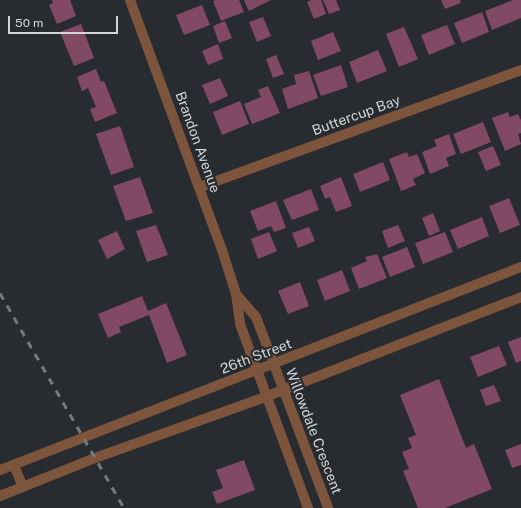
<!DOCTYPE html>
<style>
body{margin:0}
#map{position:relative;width:521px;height:508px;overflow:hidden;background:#282c30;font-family:"Public Sans",sans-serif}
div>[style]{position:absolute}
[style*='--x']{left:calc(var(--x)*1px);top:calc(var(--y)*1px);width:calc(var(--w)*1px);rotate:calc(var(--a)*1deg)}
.building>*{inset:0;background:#824965}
.minor>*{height:10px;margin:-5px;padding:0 5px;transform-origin:5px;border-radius:5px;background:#7d543c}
.rail>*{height:3px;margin-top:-1.5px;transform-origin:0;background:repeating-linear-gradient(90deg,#75797c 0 7px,transparent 0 14px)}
span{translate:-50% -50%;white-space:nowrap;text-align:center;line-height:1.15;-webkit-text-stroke:4px #282c30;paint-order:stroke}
.street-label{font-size:14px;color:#d2d5d7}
.scale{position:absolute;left:8px;top:16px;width:110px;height:18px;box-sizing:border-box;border:2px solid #d2d5d7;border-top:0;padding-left:5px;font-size:12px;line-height:14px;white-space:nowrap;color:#d2d5d7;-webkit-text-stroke:3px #282c30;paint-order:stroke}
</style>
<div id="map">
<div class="building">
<div style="clip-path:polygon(52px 0,70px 0,76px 16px,57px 24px,49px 5px,53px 3px)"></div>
<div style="clip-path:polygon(216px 0,239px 0,244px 12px,221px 21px,213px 1px)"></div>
<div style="clip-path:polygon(244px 0,271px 0,249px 11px)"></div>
<div style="clip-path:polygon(311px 0,321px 0,326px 14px,314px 19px,307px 2px)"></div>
<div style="clip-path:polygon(323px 0,336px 0,340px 10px,329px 14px)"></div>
<div style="clip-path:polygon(441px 0,460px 0,461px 3px,445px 9px)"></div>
<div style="clip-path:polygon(513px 0,521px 0,521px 18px,492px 30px,485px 11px)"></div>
<div style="clip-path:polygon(202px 5px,210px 25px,184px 35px,176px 15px)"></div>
<div style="clip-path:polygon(482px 12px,489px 32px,462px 43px,454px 23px)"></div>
<div style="clip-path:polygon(263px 17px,271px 36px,257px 42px,249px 22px)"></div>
<div style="clip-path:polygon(225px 21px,232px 38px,219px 43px,213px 26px)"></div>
<div style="clip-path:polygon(81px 24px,94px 58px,74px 66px,60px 32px)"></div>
<div style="clip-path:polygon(447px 25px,455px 44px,429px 55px,421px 35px)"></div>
<div style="clip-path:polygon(404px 27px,418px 59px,399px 67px,386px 34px)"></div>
<div style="clip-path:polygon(333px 32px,341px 51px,318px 60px,311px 41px)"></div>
<div style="clip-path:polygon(218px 44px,223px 59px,208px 65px,202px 51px)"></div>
<div style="clip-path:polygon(378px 50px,387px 71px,357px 83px,349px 62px)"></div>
<div style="clip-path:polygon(276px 55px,284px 74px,273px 78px,266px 59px)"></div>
<div style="clip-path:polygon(341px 65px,348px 87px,321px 96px,313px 75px)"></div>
<div style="clip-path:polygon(96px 69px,101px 82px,104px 81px,117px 113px,95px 122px,90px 109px,96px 107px,88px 88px,82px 91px,77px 77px)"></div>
<div style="clip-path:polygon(309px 71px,318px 98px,288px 109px,282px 89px,296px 84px,294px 75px)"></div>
<div style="clip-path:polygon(220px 78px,228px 96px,210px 104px,202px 85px)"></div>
<div style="clip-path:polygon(268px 86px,280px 113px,252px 124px,244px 104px,261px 97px,258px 90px)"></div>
<div style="clip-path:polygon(240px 101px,249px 124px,222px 135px,213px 112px)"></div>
<div style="clip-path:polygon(508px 112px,510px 117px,518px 114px,521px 120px,521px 133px,518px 134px,521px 144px,505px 151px,492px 118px)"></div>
<div style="clip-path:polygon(483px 122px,491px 142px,461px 154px,453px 134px)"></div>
<div style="clip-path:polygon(120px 126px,134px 167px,111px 175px,96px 134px)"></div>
<div style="clip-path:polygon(449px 134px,456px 154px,446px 158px,449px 166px,430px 174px,422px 152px,437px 146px,434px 140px)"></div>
<div style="clip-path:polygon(493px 146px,501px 165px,486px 171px,478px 152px)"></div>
<div style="clip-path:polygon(407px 152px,409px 157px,417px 154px,425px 173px,413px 179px,416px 185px,401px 191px,389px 159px)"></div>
<div style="clip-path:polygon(383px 162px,390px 180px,360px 192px,353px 174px)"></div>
<div style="clip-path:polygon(140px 177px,153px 213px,126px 221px,113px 186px)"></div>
<div style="clip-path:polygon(341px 177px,352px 206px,336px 212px,330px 197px,325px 199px,320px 186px)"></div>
<div style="clip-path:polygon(311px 189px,319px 210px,292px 220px,283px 200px)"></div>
<div style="clip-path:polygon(509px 198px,520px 225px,500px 233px,489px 206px)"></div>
<div style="clip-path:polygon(276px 201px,286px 228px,274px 232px,271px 226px,258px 231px,250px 211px)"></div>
<div style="clip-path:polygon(433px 213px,440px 231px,429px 236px,422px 218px)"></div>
<div style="clip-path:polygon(482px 217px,489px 236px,458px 249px,450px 230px)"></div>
<div style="clip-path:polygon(156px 225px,168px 255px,147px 262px,136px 231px)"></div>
<div style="clip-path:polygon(398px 225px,405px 241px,388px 248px,382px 231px)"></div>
<div style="clip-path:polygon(309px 227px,315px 241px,298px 248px,292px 233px)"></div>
<div style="clip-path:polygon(117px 231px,125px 249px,107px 259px,98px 240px)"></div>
<div style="clip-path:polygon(269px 232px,277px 251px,258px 259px,251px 239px)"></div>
<div style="clip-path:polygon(445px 232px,453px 252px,423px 264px,415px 243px)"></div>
<div style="clip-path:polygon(407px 247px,415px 267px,390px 277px,382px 257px)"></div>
<div style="clip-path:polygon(377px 254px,387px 278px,359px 289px,351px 268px,367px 261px,365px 257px)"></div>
<div style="clip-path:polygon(342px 270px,350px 291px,325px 301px,317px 280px)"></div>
<div style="clip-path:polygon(300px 282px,309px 306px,288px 314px,278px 291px)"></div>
<div style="clip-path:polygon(142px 296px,148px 311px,166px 303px,187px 355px,167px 363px,149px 315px,119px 327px,121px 332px,108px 338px,98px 314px)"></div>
<div style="clip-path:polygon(521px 337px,521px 361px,516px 363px,508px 342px)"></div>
<div style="clip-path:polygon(499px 346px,507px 365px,478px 377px,470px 357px)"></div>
<div style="clip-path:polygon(439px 379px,466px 448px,474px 444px,492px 489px,445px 508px,418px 508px,403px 471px,409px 469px,402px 452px,412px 448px,408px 438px,416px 435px,400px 395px)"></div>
<div style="clip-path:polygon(494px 385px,501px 401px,486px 406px,480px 390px)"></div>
<div style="clip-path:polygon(521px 444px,521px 465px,512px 468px,505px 450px)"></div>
<div style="clip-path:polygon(244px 460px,255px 490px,217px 504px,212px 492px,223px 488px,216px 470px)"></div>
</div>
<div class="minor">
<div style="--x:130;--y:0;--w:266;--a:69.8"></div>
<div style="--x:222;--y:250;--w:46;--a:72.3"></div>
<div style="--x:236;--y:294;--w:30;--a:82"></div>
<div style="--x:240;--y:324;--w:196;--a:69.7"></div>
<div style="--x:200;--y:187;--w:342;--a:-20"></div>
<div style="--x:236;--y:294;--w:30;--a:49"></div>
<div style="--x:256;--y:317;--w:204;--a:69.3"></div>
<div style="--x:14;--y:465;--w:24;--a:68"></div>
<div style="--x:0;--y:470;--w:559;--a:-21.29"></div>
<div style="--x:0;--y:496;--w:102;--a:-21.8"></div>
<div style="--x:95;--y:458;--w:181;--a:-19.7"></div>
<div style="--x:265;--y:397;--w:275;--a:-21.3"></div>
</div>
<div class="rail">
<div style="--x:0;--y:293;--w:248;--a:60"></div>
</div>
<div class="street-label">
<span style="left:356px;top:115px;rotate:-20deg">Buttercup Bay</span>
<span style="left:198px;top:142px;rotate:70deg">Brandon Avenue</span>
<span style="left:256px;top:356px;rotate:-21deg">26th Street</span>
<span style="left:314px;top:431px;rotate:69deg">Willowdale Crescent</span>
</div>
<div class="scale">50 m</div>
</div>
